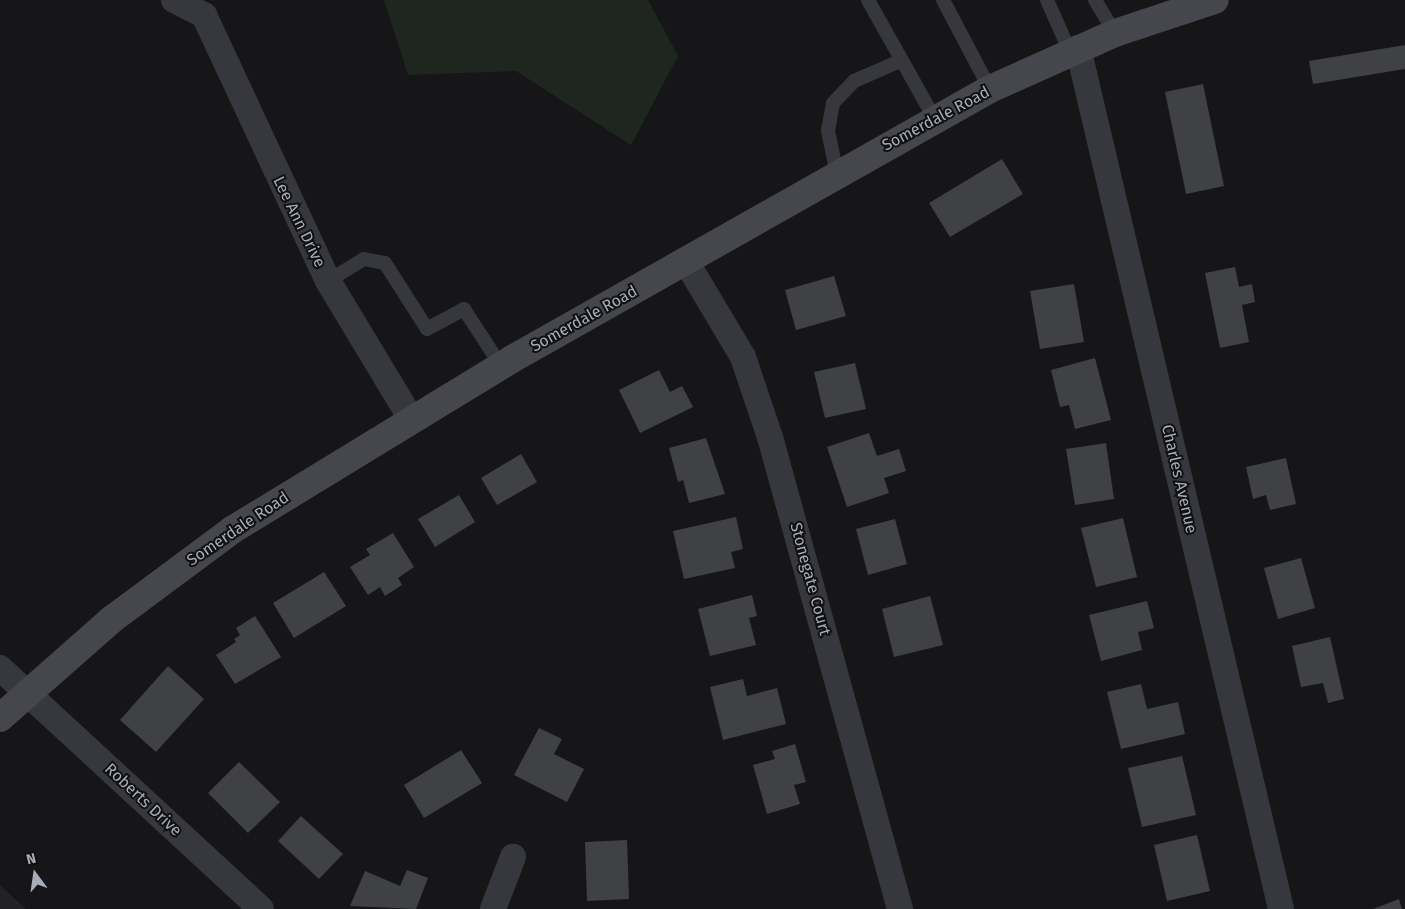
<!DOCTYPE html>
<style>
body{margin:0}
#map{position:relative;width:1405px;height:909px;overflow:hidden;background:#161618;font-family:"Fira Sans",sans-serif}
div>[style]{position:absolute}
[style*='--x']{left:calc(var(--x)*1px);top:calc(var(--y)*1px);width:calc(var(--w)*1px);rotate:calc(var(--a)*1deg)}
.built>*{inset:0;background:#222225}
.green>*{inset:0;background:#1e261f}
.building>*{inset:0;background:#404145}
.service>*{height:14px;margin:-7px;padding:0 7px;transform-origin:7px;border-radius:7px;background:#37383d}
.minor>*{height:26px;margin:-13px;padding:0 13px;transform-origin:13px;border-radius:13px;background:#37383d}
.secondary>*{height:28px;margin:-14px;padding:0 14px;transform-origin:14px;border-radius:14px;background:#45474d}
span{translate:-50% -50%;white-space:nowrap;text-align:center;line-height:1.15;-webkit-text-stroke:4px #111113;paint-order:stroke}
.street-label{font-size:16px;color:#a8adb8}
.north{position:absolute;left:10px;top:849px;width:50px;height:50px;-webkit-text-stroke:4px #111113;paint-order:stroke;rotate:346deg;font-size:14px;font-weight:700;line-height:20px;text-align:center;color:#a8adb8}
.north::after{content:'';display:block;margin:auto;width:18px;height:22px;background:#a8adb8;clip-path:polygon(50% 0,100% 100%,50% 72%,0 100%)}
</style>
<div id="map">
<div class="built">
<div style="clip-path:polygon(0 885px,26px 909px,0 909px)"></div>
</div>
<div class="green">
<div style="clip-path:polygon(384px 0,648px 0,678px 56px,631px 145px,516px 71px,408px 75px)"></div>
</div>
<div class="building">
<div style="clip-path:polygon(1405px 45px,1405px 69px,1313px 84px,1309px 61px)"></div>
<div style="clip-path:polygon(1203px 84px,1224px 186px,1186px 194px,1165px 92px)"></div>
<div style="clip-path:polygon(1002px 159px,1023px 194px,950px 237px,929px 203px)"></div>
<div style="clip-path:polygon(1235px 267px,1239px 287px,1252px 284px,1255px 302px,1242px 305px,1249px 342px,1220px 348px,1205px 273px)"></div>
<div style="clip-path:polygon(834px 276px,846px 316px,796px 330px,785px 290px)"></div>
<div style="clip-path:polygon(1074px 284px,1084px 342px,1040px 349px,1030px 291px)"></div>
<div style="clip-path:polygon(1095px 358px,1111px 420px,1075px 429px,1069px 405px,1060px 407px,1051px 370px)"></div>
<div style="clip-path:polygon(855px 363px,866px 409px,825px 418px,814px 372px)"></div>
<div style="clip-path:polygon(659px 370px,670px 392px,682px 386px,693px 407px,640px 433px,619px 390px)"></div>
<div style="clip-path:polygon(869px 433px,877px 456px,899px 449px,906px 471px,884px 478px,889px 493px,847px 507px,827px 447px)"></div>
<div style="clip-path:polygon(706px 438px,725px 494px,689px 503px,683px 480px,678px 482px,669px 448px)"></div>
<div style="clip-path:polygon(1106px 443px,1114px 499px,1075px 505px,1066px 449px)"></div>
<div style="clip-path:polygon(521px 454px,537px 482px,497px 505px,481px 478px)"></div>
<div style="clip-path:polygon(1286px 458px,1296px 504px,1270px 510px,1266px 495px,1253px 499px,1246px 467px)"></div>
<div style="clip-path:polygon(459px 495px,475px 522px,435px 547px,418px 519px)"></div>
<div style="clip-path:polygon(736px 517px,743px 549px,731px 552px,735px 568px,684px 579px,673px 531px)"></div>
<div style="clip-path:polygon(1123px 518px,1137px 577px,1096px 587px,1081px 528px)"></div>
<div style="clip-path:polygon(895px 519px,907px 564px,868px 575px,856px 529px)"></div>
<div style="clip-path:polygon(393px 533px,414px 567px,398px 578px,402px 585px,385px 596px,380px 587px,368px 595px,350px 567px,370px 555px,366px 549px)"></div>
<div style="clip-path:polygon(1301px 558px,1315px 608px,1278px 619px,1264px 568px)"></div>
<div style="clip-path:polygon(324px 572px,346px 606px,294px 638px,273px 603px)"></div>
<div style="clip-path:polygon(752px 595px,757px 616px,749px 618px,756px 645px,710px 656px,698px 609px)"></div>
<div style="clip-path:polygon(930px 596px,943px 645px,894px 657px,882px 609px)"></div>
<div style="clip-path:polygon(1147px 601px,1154px 628px,1138px 632px,1142px 650px,1101px 661px,1089px 615px)"></div>
<div style="clip-path:polygon(255px 616px,281px 657px,235px 684px,216px 655px,236px 642px,234px 639px,240px 635px,236px 628px)"></div>
<div style="clip-path:polygon(1330px 637px,1344px 699px,1328px 703px,1323px 683px,1301px 687px,1292px 646px)"></div>
<div style="clip-path:polygon(168px 666px,204px 699px,156px 752px,120px 720px)"></div>
<div style="clip-path:polygon(743px 679px,747px 696px,777px 688px,786px 724px,723px 740px,710px 687px)"></div>
<div style="clip-path:polygon(1141px 684px,1147px 709px,1178px 702px,1185px 734px,1121px 749px,1107px 692px)"></div>
<div style="clip-path:polygon(539px 728px,562px 739px,554px 754px,584px 769px,567px 802px,514px 775px)"></div>
<div style="clip-path:polygon(795px 744px,806px 782px,794px 785px,800px 804px,767px 814px,753px 765px,775px 759px,772px 751px)"></div>
<div style="clip-path:polygon(461px 750px,482px 783px,424px 818px,404px 785px)"></div>
<div style="clip-path:polygon(1182px 756px,1196px 815px,1142px 827px,1128px 768px)"></div>
<div style="clip-path:polygon(239px 762px,280px 802px,248px 833px,208px 793px)"></div>
<div style="clip-path:polygon(301px 816px,343px 854px,319px 879px,278px 841px)"></div>
<div style="clip-path:polygon(1197px 835px,1210px 891px,1167px 901px,1154px 845px)"></div>
<div style="clip-path:polygon(627px 840px,629px 899px,587px 901px,585px 842px)"></div>
<div style="clip-path:polygon(407px 870px,428px 878px,416px 909px,350px 906px,365px 871px,400px 886px)"></div>
<div style="clip-path:polygon(1399px 899px,1402px 909px,1373px 909px)"></div>
</div>
<div class="service">
<div style="--x:868;--y:0;--w:139;--a:60.7"></div>
<div style="--x:943;--y:0;--w:101;--a:62.2"></div>
<div style="--x:1047;--y:0;--w:57;--a:66.1"></div>
<div style="--x:1095;--y:0;--w:39;--a:59"></div>
<div style="--x:837;--y:174;--w:44;--a:-101.8"></div>
<div style="--x:828;--y:131;--w:28;--a:-80"></div>
<div style="--x:833;--y:103;--w:30;--a:-46"></div>
<div style="--x:854;--y:81;--w:50;--a:-23.5"></div>
<div style="--x:328;--y:281;--w:42;--a:-31.4"></div>
<div style="--x:364;--y:259;--w:21;--a:11"></div>
<div style="--x:385;--y:263;--w:78;--a:57.5"></div>
<div style="--x:427;--y:329;--w:42;--a:-28.4"></div>
<div style="--x:464;--y:309;--w:68;--a:57"></div>
</div>
<div class="minor">
<div style="--x:174;--y:0;--w:34;--a:27"></div>
<div style="--x:204;--y:15;--w:293;--a:65"></div>
<div style="--x:328;--y:281;--w:162;--a:58.9"></div>
<div style="--x:1078;--y:48;--w:885;--a:76.73"></div>
<div style="--x:687;--y:263;--w:109;--a:59.2"></div>
<div style="--x:743;--y:357;--w:84;--a:71.4"></div>
<div style="--x:770;--y:437;--w:490;--a:74.6"></div>
<div style="--x:0;--y:668;--w:355;--a:42.7"></div>
<div style="--x:493;--y:909;--w:56;--a:-69"></div>
</div>
<div class="secondary">
<div style="--x:0;--y:718;--w:148;--a:-41.4"></div>
<div style="--x:111;--y:620;--w:151;--a:-36.6"></div>
<div style="--x:232;--y:530;--w:328;--a:-31.4"></div>
<div style="--x:512;--y:359;--w:549;--a:-29.46"></div>
<div style="--x:990;--y:89;--w:137;--a:-24.1"></div>
<div style="--x:1115;--y:33;--w:105;--a:-18.3"></div>
</div>
<div class="street-label">
<span style="left:936px;top:119px;rotate:-28deg">Somerdale Road</span>
<span style="left:299px;top:222px;rotate:64deg">Lee Ann Drive</span>
<span style="left:584px;top:319px;rotate:-29deg">Somerdale Road</span>
<span style="left:1179px;top:479px;rotate:77deg">Charles Avenue</span>
<span style="left:238px;top:529px;rotate:-34deg">Somerdale Road</span>
<span style="left:810px;top:579px;rotate:75deg">Stonegate Court</span>
<span style="left:143px;top:800px;rotate:43deg">Roberts Drive</span>
</div>
<div class="north">N</div>
</div>
